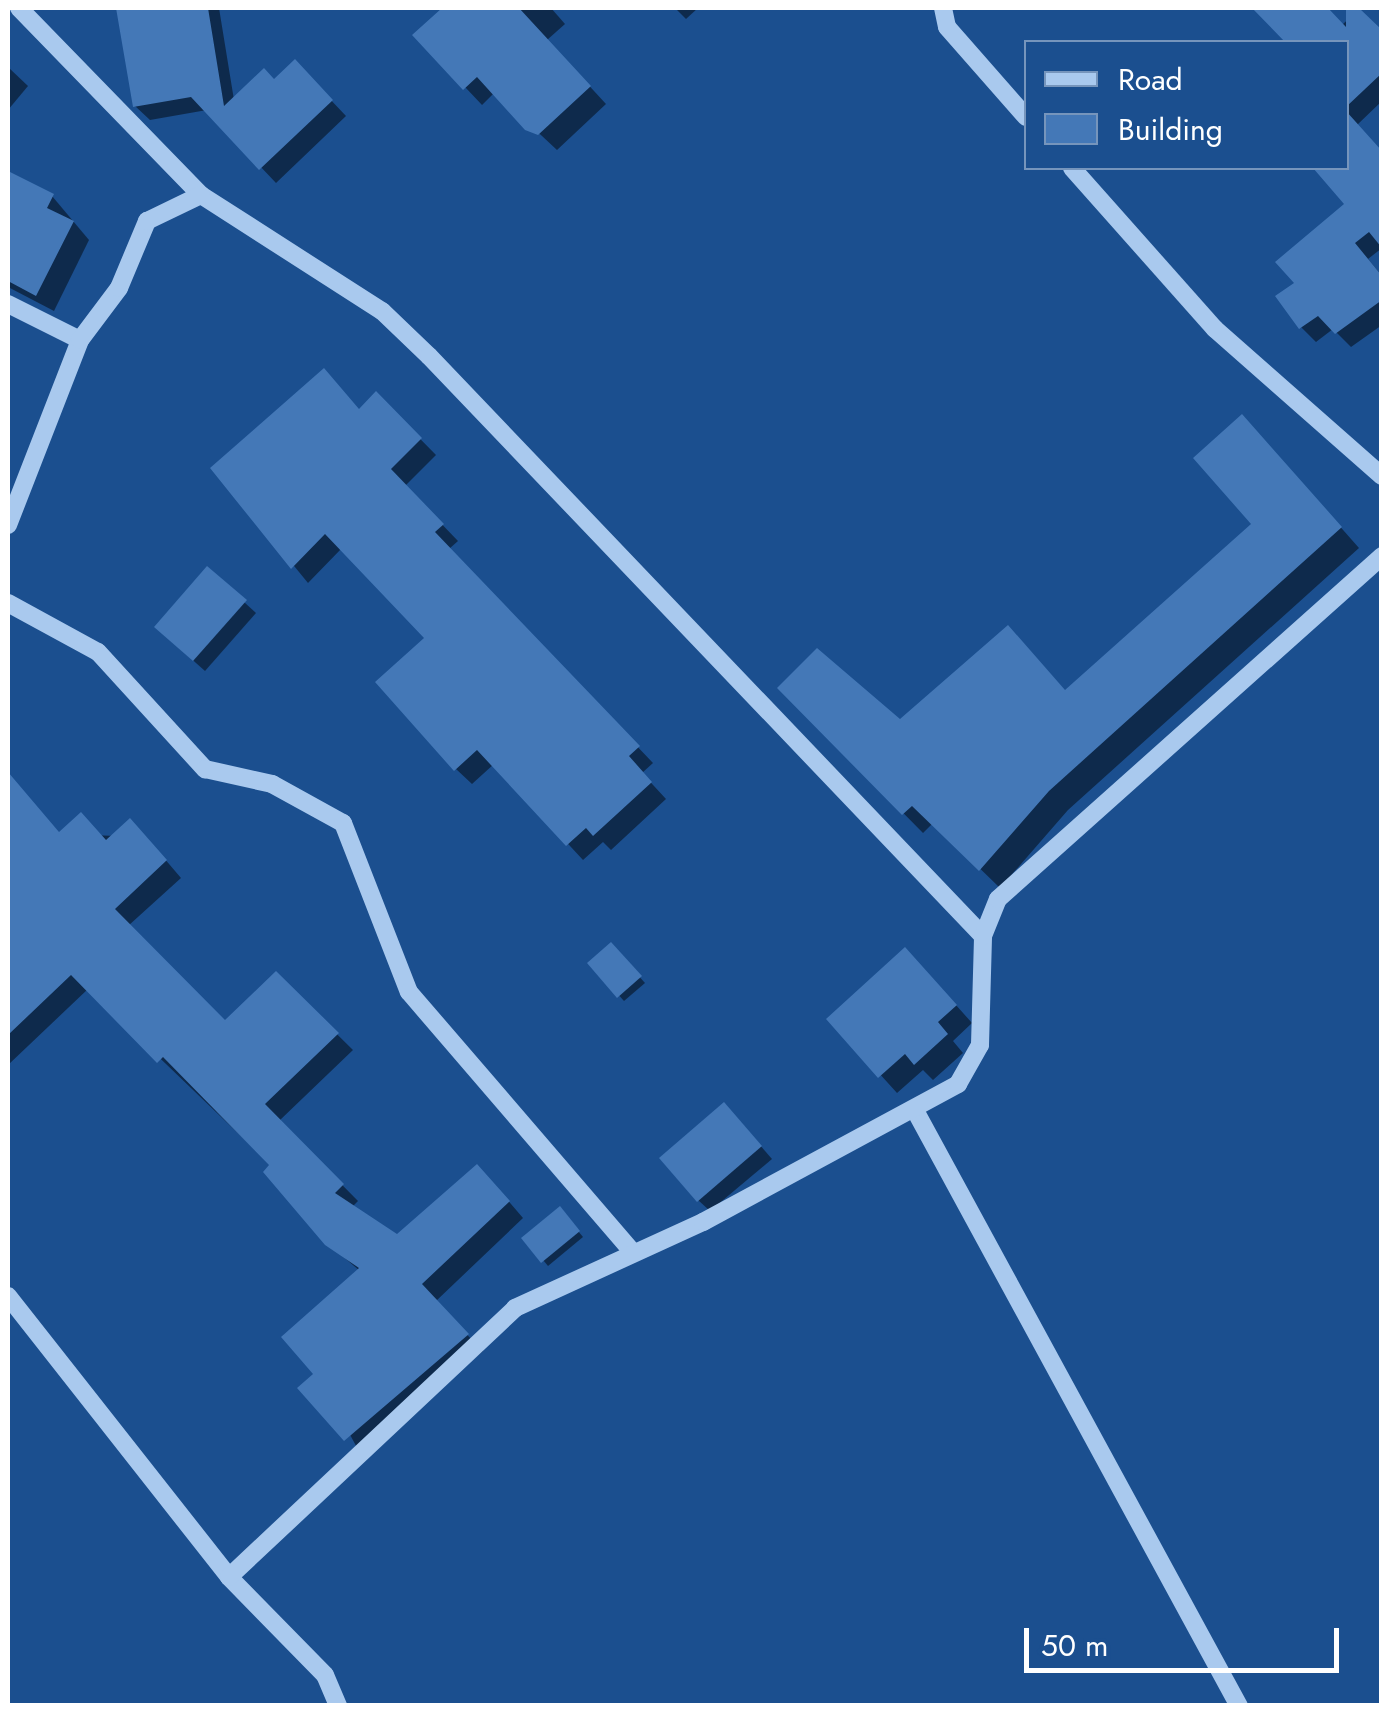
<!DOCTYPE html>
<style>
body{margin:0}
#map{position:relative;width:1389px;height:1713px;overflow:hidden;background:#1b4f8f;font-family:Jost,sans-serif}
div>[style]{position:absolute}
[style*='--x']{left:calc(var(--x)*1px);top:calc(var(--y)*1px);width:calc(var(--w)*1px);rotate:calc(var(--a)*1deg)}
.shadow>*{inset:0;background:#0007}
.building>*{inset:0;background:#4478b7}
.minor>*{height:18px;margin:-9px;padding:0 9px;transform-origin:9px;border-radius:9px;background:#a9c9ee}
span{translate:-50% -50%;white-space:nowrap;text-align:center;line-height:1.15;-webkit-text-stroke:8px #1b4f8f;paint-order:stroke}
.frame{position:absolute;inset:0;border:10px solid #fff;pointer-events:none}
.legend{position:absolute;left:1024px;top:40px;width:325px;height:130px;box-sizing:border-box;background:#1b4f8f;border:2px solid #7695bc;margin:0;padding:12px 18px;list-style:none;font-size:30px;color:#fff}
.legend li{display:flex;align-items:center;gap:20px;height:50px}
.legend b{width:50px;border:2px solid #7695bc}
.scale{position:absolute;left:1024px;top:1628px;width:315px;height:45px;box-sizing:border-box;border:5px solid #fff;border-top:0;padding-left:12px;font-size:30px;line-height:35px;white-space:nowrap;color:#fff;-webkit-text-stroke:8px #1b4f8f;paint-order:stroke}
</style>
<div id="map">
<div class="shadow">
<div style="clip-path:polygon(119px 8px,219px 8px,234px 100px,309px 77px,346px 116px,276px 183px,207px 110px,150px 120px,135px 106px)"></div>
<div style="clip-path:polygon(449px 8px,551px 8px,565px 24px,547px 40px,606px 104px,557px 150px,495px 92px,482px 105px,416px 35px)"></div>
<div style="clip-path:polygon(675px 8px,698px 8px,686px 19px)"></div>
<div style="clip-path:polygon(1283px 8px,1326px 8px,1342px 25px,1358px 10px,1382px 33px,1382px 101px,1357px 125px,1382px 152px,1382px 248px,1368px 259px,1382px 276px,1382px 325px,1351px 347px,1333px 329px,1316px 342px,1301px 327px,1297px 284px,1348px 205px,1316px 168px,1346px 168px,1346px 42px,1288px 42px,1269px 22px)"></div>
<div style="clip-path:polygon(8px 67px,28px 86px,8px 110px)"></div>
<div style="clip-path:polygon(8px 174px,52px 196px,89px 240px,54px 311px,8px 287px)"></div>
<div style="clip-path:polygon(376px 394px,436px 455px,405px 486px,458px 541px,449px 549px,653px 763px,642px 773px,666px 799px,611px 850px,603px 842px,583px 860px,494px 764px,472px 784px,456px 769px,428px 638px,342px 548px,308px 583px,214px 468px,360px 411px)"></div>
<div style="clip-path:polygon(1261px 437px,1359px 548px,1068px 810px,1000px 888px,933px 823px,923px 833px,780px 688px,900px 722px,1066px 693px,1255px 524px)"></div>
<div style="clip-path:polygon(208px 569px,256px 613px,205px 671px,168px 638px)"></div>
<div style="clip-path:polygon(8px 774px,60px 834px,146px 837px,181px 878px,128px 926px,225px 1023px,276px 974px,353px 1050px,279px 1121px,358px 1201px,352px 1207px,397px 1237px,493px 1183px,523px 1218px,435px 1302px,483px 1351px,361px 1455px,317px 1374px,360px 1271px,327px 1243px,272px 1166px,88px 989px,8px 1065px)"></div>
<div style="clip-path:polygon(611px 945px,645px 983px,624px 1001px,591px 964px)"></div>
<div style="clip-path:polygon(922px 967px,972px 1023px,953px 1041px,963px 1053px,933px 1080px,923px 1070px,897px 1093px,830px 1019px)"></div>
<div style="clip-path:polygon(735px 1116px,772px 1159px,710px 1211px,698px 1200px)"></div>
<div style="clip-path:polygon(564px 1214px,583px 1237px,548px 1266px,525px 1238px)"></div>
</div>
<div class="building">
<div style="clip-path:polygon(116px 8px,208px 8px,224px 106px,264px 68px,274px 79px,295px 59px,333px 100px,259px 170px,191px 97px,133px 107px)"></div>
<div style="clip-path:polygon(442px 8px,519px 8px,591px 86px,538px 135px,525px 130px,477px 77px,463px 90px,412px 35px)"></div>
<div style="clip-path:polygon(1252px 8px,1328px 8px,1346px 27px,1346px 8px,1359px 8px,1382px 30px,1382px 73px,1346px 107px,1346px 42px,1285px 42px)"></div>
<div style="clip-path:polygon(1346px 111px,1382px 151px,1382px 248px,1369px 232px,1355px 243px,1382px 276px,1382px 300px,1335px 334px,1318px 316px,1299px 329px,1275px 296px,1294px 283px,1275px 262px,1344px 204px,1313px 168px,1346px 168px)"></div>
<div style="clip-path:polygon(8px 171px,54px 194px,47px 208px,74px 221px,36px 296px,8px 281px)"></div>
<div style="clip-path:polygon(324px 368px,359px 409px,376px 391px,422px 438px,391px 469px,444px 524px,435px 532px,640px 746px,629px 756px,652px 782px,593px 836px,586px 828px,566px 846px,477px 750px,454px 771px,375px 682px,424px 638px,325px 534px,291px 569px,210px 468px)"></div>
<div style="clip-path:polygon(1242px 414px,1342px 527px,1049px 791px,979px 871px,912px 806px,902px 815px,777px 688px,817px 648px,900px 719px,1008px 625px,1065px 690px,1251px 524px,1193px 458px)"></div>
<div style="clip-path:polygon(207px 566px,247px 600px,193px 661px,154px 627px)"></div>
<div style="clip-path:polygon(8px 772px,59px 832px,81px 812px,106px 840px,130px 818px,167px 860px,115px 909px,225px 1020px,276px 971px,339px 1033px,265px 1104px,344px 1184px,335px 1193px,397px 1234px,477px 1164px,510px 1201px,422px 1284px,469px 1334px,344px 1441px,297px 1388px,313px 1374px,281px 1337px,359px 1268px,325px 1245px,263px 1172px,269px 1165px,163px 1057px,157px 1063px,71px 975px,8px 1035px)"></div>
<div style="clip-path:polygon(611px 942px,642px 976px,617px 998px,587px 963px)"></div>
<div style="clip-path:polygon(905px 947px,957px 1005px,938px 1022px,948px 1034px,914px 1065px,905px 1054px,878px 1078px,826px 1019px)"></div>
<div style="clip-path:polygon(724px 1102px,762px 1146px,697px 1202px,659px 1158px)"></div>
<div style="clip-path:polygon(560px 1206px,580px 1231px,541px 1263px,521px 1238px)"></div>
</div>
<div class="minor">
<div style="--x:19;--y:8;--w:261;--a:45.8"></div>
<div style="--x:201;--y:195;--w:215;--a:32.7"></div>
<div style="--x:382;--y:311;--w:65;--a:43.8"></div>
<div style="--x:429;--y:356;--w:802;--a:46.31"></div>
<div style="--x:943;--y:8;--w:19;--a:78"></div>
<div style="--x:947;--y:27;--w:120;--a:48.7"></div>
<div style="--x:1072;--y:168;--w:215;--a:48.4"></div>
<div style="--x:1215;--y:329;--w:222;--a:41.4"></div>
<div style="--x:8;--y:304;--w:80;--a:26.6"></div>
<div style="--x:8;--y:525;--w:199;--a:-68.7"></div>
<div style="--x:80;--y:340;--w:65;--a:-53.1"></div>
<div style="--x:119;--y:288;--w:73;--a:-67.3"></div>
<div style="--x:147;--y:221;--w:60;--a:-25.7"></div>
<div style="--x:8;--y:603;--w:102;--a:28.6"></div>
<div style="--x:98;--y:652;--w:159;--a:47.6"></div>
<div style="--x:205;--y:769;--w:69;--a:12.6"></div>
<div style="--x:272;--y:784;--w:81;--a:28.8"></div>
<div style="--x:343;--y:823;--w:181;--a:68.7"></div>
<div style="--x:409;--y:992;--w:343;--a:49.3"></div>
<div style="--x:917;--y:1114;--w:674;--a:61.46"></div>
<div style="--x:8;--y:1296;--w:357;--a:51.8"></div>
<div style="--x:229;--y:1577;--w:137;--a:45.6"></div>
<div style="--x:325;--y:1675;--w:34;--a:67"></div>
<div style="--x:229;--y:1577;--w:393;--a:-43.2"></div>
<div style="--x:515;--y:1308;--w:207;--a:-24.6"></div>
<div style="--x:703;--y:1222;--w:290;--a:-28.4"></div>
<div style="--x:958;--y:1084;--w:45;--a:-60.6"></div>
<div style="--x:980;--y:1045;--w:109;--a:-88.4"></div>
<div style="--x:983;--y:936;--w:40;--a:-68"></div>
<div style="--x:998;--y:899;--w:515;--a:-41.77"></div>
</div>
<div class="frame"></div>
<ul class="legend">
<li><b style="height:12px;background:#a9c9ee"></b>Road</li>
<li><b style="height:28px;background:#4478b7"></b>Building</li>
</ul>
<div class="scale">50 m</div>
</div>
